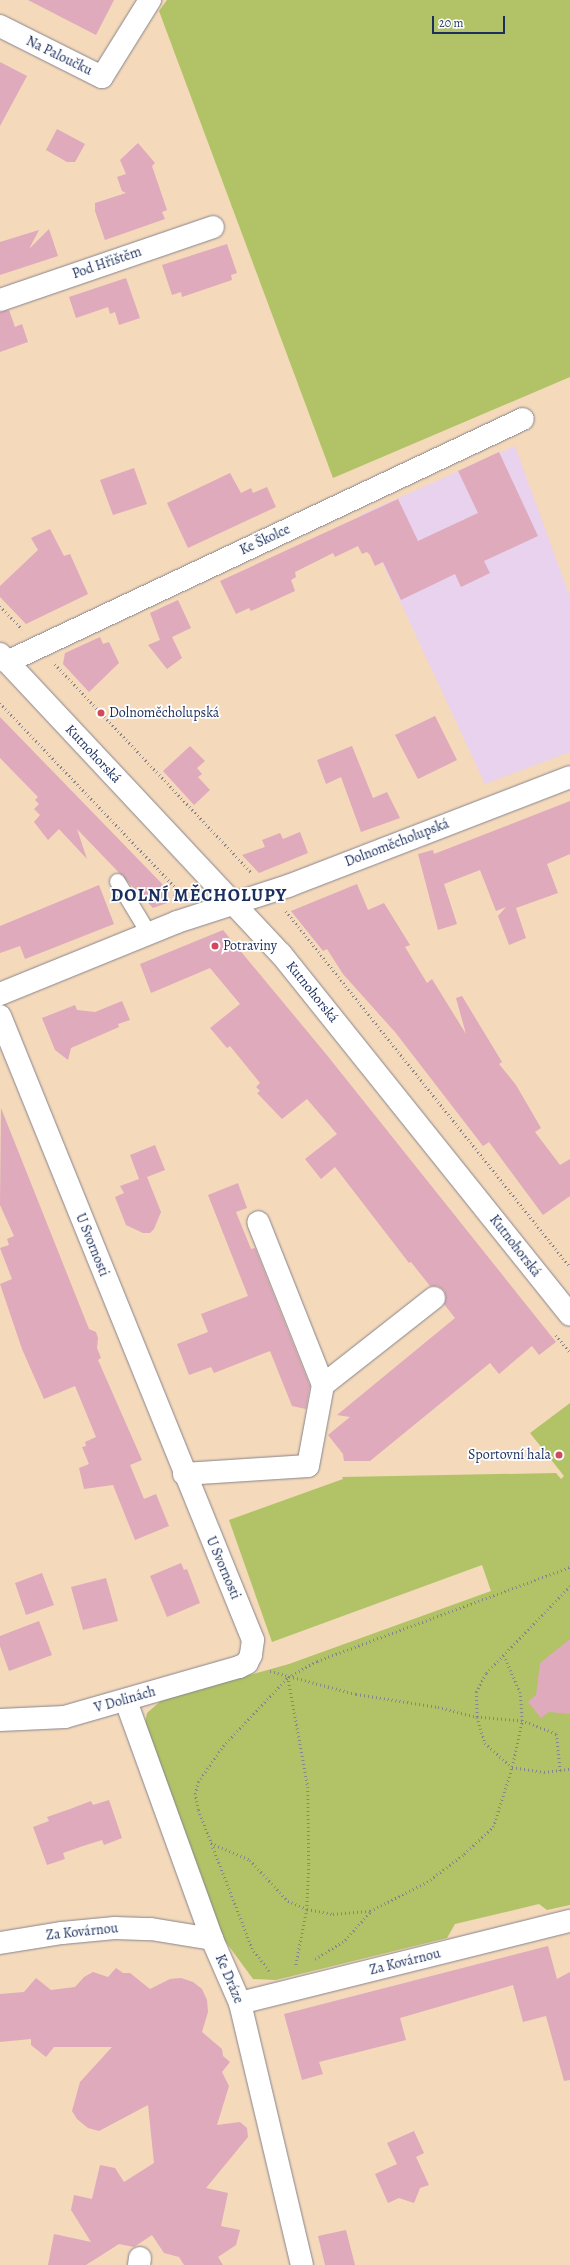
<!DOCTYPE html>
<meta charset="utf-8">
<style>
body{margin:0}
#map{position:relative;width:570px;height:2265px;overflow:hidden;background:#f4d9bb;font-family:Alegreya,serif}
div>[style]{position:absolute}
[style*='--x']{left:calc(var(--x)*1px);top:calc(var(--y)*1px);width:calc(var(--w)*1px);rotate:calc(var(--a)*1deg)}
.built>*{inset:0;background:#e8d2ee}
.green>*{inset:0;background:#b1c366}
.building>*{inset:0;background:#deaabc}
.path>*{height:2.5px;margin-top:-1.25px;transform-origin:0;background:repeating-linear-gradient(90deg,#88848c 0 1px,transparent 0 4px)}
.roads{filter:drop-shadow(0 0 1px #88848c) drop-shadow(0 0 1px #88848c)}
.service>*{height:15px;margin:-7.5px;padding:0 7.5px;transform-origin:7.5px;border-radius:7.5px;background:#fff}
.minor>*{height:22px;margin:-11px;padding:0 11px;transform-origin:11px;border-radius:11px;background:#fff}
.tertiary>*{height:22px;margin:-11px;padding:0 11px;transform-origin:11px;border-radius:11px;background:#fff}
.secondary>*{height:22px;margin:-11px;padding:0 11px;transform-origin:11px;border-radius:11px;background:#fff}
.dots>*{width:11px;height:11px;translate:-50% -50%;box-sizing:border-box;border:2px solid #fff;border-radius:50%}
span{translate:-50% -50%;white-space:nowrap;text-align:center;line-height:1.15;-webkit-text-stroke:3.5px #fff;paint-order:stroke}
.street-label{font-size:14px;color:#1b2f5e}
.poi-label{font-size:14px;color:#1b2f5e}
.left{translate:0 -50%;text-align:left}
.right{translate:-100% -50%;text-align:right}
.district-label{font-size:18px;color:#1b2f5e;font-weight:700;letter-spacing:1px}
.scale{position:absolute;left:432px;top:16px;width:73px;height:18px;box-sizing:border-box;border:2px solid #1b2f5e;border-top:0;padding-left:5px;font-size:12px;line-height:14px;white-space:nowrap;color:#1b2f5e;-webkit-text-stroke:3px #fff;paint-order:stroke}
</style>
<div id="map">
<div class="built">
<div style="clip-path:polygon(515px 446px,570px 597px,570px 752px,485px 784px,360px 515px)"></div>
</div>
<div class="green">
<div style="clip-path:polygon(167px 0,570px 0,570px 377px,333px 478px,159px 11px)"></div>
<div style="clip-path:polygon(570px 1403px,570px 1905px,547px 1910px,539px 1904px,455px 1924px,447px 1938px,276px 1980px,253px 1979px,223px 1938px,144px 1728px,147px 1713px,163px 1699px,289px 1664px,491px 1591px,482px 1565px,272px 1642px,229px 1520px,343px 1479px,342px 1477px,556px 1473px,561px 1479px,564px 1476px,530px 1433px)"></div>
</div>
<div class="building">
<div style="clip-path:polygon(28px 0,114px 0,96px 35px)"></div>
<div style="clip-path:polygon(0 62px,27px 76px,0 126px)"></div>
<div style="clip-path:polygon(57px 129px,85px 144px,75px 162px,67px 162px,46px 150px)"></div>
<div style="clip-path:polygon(138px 143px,155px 163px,152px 166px,167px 210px,162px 212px,165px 219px,105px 240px,95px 211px,95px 203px,126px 193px,122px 191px,117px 177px,126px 174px,120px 160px)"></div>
<div style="clip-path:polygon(49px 229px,58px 256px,0 275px,0 242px,39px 230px,29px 249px)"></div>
<div style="clip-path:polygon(227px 244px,237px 273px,231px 275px,232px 280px,182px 297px,181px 292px,172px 295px,162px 265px)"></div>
<div style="clip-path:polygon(126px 278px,140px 318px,119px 325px,115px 312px,110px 314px,108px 307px,76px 318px,69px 297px)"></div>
<div style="clip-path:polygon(9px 310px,15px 327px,22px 324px,28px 342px,0 352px,0 312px)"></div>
<div style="clip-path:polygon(499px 452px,538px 536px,484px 561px,490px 573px,461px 587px,455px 574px,401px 600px,383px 562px,375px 566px,370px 555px,367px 552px,362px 554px,358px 546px,335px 557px,333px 553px,295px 572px,296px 577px,291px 580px,295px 591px,251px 611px,249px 608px,236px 614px,220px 581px,398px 499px,418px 541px,478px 513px,458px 471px)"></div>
<div style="clip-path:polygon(134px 468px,147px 504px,113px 515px,100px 480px)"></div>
<div style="clip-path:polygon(230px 473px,241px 493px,251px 488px,253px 493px,267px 487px,276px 507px,188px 548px,167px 503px)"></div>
<div style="clip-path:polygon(50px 529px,64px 556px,70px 554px,88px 594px,26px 624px,0 597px,0 586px,38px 550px,31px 538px)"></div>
<div style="clip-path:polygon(178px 600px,191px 628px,172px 637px,182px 658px,167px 669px,148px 645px,160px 640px,150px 613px)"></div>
<div style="clip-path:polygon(100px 637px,103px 644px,109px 642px,119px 663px,89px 692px,63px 664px,65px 653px)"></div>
<div style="clip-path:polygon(435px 716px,457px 760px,418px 779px,395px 735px)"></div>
<div style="clip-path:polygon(0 717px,169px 891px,167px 903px,153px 908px,77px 829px,87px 859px,59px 829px,48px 840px,34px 822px,40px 815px,34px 809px,39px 804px,35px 800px,38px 797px,0 758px)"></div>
<div style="clip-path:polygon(190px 746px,205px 761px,197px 768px,202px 774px,198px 777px,210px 790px,194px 805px,163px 771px)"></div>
<div style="clip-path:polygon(352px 746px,373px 798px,387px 792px,400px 818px,361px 832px,341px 777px,326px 784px,317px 760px)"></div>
<div style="clip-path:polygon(570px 801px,570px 854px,547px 864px,558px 893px,516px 908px,526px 938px,509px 945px,498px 916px,506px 907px,496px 911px,480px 870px,444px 884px,457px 924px,438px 930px,418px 854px,433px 850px,434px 854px)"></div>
<div style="clip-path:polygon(300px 832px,308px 853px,259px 873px,242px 855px,265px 847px,262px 840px,280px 833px,283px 839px)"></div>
<div style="clip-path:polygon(357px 884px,368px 910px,384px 903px,410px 945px,405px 947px,427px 983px,432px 979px,466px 1034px,456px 998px,462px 996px,502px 1062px,499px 1064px,516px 1085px,541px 1128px,535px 1132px,560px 1165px,570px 1159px,570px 1196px,543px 1215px,489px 1142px,483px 1146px,395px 1032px,343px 974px,327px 949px,323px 951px,291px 911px)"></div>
<div style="clip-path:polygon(99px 885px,114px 924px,25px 959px,20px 946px,0 953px,0 926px)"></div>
<div style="clip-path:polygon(223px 930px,326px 1054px,556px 1342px,539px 1355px,532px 1346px,499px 1374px,490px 1363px,370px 1461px,344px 1461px,343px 1454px,328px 1435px,350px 1417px,337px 1415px,455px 1318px,444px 1304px,446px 1297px,444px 1290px,438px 1286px,430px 1286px,411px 1262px,409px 1263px,335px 1167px,321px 1179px,305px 1159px,337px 1134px,307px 1099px,282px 1119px,257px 1093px,260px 1091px,256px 1087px,260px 1083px,230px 1046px,227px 1048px,210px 1028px,240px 1004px,210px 968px,151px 993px,140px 964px)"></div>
<div style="clip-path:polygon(122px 1001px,130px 1020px,118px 1024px,119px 1027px,71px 1048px,68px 1060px,55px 1050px,42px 1018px,75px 1005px,77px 1010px,95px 1012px)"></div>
<div style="clip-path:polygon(1px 1108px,89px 1329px,96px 1332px,98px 1338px,97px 1348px,101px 1358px,98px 1360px,142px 1460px,130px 1465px,144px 1499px,156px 1494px,169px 1526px,135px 1540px,113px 1485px,84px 1489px,79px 1468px,89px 1464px,82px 1447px,86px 1446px,85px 1442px,96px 1437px,75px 1386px,44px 1399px,22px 1349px,0 1284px,12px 1279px,0 1248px,9px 1245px,7px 1239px,14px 1236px,0 1205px)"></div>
<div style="clip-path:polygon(155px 1145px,165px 1170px,147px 1177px,161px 1212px,154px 1229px,150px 1233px,143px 1233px,126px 1225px,115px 1197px,124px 1193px,120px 1186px,139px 1179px,130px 1155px)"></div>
<div style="clip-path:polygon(238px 1183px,247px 1208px,236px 1212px,251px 1249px,255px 1248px,310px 1386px,306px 1409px,292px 1406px,270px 1351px,214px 1373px,211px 1367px,189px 1375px,177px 1344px,208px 1332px,201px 1314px,248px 1296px,208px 1195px)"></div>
<div style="clip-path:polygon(181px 1563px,184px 1570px,187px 1569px,200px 1603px,167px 1617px,150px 1576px)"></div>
<div style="clip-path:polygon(42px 1573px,54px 1605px,26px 1615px,15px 1583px)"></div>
<div style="clip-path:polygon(106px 1578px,118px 1621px,83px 1630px,71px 1587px)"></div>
<div style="clip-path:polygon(39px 1621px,52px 1655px,9px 1671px,0 1646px,0 1636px)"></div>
<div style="clip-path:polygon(570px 1639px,570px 1714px,549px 1712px,541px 1718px,528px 1702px,536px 1695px,540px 1663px)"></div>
<div style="clip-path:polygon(109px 1800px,122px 1838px,104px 1845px,102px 1840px,83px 1846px,63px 1853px,65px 1859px,47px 1865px,33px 1827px,49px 1821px,47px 1817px,70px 1809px,91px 1801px,93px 1805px)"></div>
<div style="clip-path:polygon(548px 1946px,557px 1979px,570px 1972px,570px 2080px,564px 2081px,546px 2016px,523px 2022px,513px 1985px,400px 2018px,406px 2040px,319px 2062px,323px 2074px,302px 2080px,284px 2014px)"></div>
<div style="clip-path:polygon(116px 1968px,123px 1973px,130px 1973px,150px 1989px,170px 1979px,181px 1978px,193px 1982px,202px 1989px,207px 2000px,208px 2012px,202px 2032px,222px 2049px,223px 2056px,230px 2062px,222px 2072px,229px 2086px,217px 2125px,240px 2122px,247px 2128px,248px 2137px,206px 2188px,228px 2193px,221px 2226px,240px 2230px,236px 2245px,218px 2257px,223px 2265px,184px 2265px,179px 2257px,164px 2253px,152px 2235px,134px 2247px,119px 2244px,86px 2265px,48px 2265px,54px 2234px,91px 2242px,71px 2210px,74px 2195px,92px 2199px,100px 2165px,115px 2168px,124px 2182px,154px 2163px,148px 2105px,99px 2131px,88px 2128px,77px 2119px,72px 2111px,80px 2082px,112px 2047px,54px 2047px,46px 2057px,31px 2045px,31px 2039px,0 2042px,0 1994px,24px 1992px,36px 1978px,51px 1990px,75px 1987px,84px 1977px,93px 1972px,108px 1977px)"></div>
<div style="clip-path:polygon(414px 2131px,424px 2153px,416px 2157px,429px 2185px,420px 2188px,414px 2203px,399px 2198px,388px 2203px,375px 2174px,397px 2164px,387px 2143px)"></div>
<div style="clip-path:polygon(346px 2230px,355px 2265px,325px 2265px,318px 2236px)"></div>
</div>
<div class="path">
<div style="--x:0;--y:606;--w:32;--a:46"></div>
<div style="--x:55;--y:664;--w:287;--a:46.7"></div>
<div style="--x:0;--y:703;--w:254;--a:46.4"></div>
<div style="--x:175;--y:887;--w:12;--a:90"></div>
<div style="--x:286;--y:911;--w:455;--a:51.4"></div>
<div style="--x:556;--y:1335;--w:22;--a:51"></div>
<div style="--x:270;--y:1671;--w:89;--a:15"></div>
<div style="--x:356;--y:1694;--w:83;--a:9"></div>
<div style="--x:438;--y:1707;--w:40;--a:14.4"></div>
<div style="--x:477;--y:1717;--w:27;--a:73"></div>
<div style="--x:485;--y:1743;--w:36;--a:42"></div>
<div style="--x:512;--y:1767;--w:32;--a:9"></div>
<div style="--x:544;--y:1772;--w:26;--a:-7"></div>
<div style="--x:288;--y:1677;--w:112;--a:79.7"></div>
<div style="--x:308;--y:1787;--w:78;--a:89.3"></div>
<div style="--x:309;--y:1865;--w:44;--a:92.6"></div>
<div style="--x:307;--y:1909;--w:57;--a:101.1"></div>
<div style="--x:560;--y:1771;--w:37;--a:-96"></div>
<div style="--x:556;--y:1734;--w:36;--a:-159"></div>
<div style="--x:522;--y:1721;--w:45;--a:-174.9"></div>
<div style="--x:477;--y:1717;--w:25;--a:-92"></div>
<div style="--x:476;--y:1692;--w:21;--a:-62"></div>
<div style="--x:486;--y:1673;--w:121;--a:-46"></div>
<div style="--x:211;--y:1843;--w:43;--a:23.6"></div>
<div style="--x:250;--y:1860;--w:56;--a:47.2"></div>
<div style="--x:288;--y:1901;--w:21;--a:23"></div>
<div style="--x:307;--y:1909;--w:26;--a:11"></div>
<div style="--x:333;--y:1914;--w:37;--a:-5"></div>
<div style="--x:370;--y:1911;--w:64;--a:-27"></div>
<div style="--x:427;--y:1882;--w:46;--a:-37.1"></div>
<div style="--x:464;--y:1854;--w:40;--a:-43"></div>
<div style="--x:493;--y:1827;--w:63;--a:-72.4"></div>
<div style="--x:512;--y:1767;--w:47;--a:-77.7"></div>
<div style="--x:522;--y:1721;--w:28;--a:-94"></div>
<div style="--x:520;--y:1693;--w:40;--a:-113.4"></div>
<div style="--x:315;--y:1959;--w:36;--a:-32"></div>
<div style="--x:345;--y:1940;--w:38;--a:-48"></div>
<div style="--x:269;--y:1971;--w:28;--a:-128"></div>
<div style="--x:252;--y:1949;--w:149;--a:-111.2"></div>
<div style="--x:198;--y:1810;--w:16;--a:-101"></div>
<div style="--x:195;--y:1794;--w:12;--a:-76"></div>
<div style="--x:198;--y:1782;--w:44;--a:-55.2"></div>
<div style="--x:223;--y:1746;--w:95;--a:-46.7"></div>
<div style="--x:288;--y:1677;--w:33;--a:-29"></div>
<div style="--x:317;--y:1661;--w:270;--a:-20.4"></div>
</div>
<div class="roads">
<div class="service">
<div style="--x:117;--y:881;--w:62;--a:58.9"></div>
</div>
<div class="minor">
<div style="--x:0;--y:26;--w:114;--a:26.6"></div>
<div style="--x:102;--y:77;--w:91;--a:-58.1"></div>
<div style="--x:0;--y:300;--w:225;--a:-18.9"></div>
<div style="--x:7;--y:662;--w:570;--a:-25.22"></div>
<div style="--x:0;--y:1016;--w:673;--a:67.93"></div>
<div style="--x:253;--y:1640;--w:15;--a:98"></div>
<div style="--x:251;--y:1655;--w:9;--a:117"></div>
<div style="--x:247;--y:1663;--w:9;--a:153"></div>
<div style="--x:239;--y:1667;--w:181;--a:164"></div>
<div style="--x:65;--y:1717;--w:65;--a:177.4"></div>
<div style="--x:323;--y:1385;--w:141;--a:-38.1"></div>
<div style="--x:184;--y:1474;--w:124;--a:-3.7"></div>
<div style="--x:308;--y:1466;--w:82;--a:-79.5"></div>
<div style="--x:323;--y:1385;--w:175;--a:-111.7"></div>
<div style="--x:126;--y:1701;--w:253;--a:70.1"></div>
<div style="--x:212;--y:1939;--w:70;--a:66.4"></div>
<div style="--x:240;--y:2003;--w:269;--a:76.7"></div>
<div style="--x:0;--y:1943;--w:63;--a:-9.2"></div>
<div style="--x:62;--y:1933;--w:53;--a:-5.4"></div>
<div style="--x:115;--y:1928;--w:36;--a:2"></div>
<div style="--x:151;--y:1929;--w:62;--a:9.3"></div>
<div style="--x:240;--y:2003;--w:340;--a:-14"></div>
<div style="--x:139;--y:2265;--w:7;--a:-82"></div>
</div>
<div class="tertiary">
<div style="--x:0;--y:994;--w:191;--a:-22.1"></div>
<div style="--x:177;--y:922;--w:117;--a:-18"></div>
<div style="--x:288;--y:886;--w:302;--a:-21.1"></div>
</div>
<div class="secondary">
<div style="--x:0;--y:654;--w:411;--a:46.9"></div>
<div style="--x:281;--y:954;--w:462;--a:51.3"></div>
</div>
</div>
<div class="dots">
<div style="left:101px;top:713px;background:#d1495b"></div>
<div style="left:215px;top:946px;background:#d1495b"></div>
<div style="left:559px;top:1455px;background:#d1495b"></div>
</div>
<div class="street-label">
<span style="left:59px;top:56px;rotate:26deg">Na Paloučku</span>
<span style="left:107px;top:263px;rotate:-19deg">Pod Hřištěm</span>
<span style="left:265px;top:540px;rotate:-25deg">Ke Školce</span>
<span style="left:93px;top:754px;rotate:47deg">Kutnohorská</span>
<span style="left:397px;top:843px;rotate:-21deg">Dolnoměcholupská</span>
<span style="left:312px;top:992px;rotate:51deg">Kutnohorská</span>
<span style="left:92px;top:1245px;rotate:68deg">U Svornosti</span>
<span style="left:515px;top:1246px;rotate:52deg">Kutnohorská</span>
<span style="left:223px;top:1568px;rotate:67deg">U Svornosti</span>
<span style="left:125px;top:1700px;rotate:-16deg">V Dolinách</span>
<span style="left:82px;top:1932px;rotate:-6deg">Za Kovárnou</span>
<span style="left:405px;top:1962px;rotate:-14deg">Za Kovárnou</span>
<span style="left:229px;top:1979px;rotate:67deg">Ke Dráze</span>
</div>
<div class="poi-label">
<span class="left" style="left:109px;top:713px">Dolnoměcholupská</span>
<span class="left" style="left:223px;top:946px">Potraviny</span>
<span class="right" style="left:551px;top:1455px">Sportovní hala</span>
</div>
<div class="district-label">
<span style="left:199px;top:895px">DOLNÍ MĚCHOLUPY</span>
</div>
<div class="scale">20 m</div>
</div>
